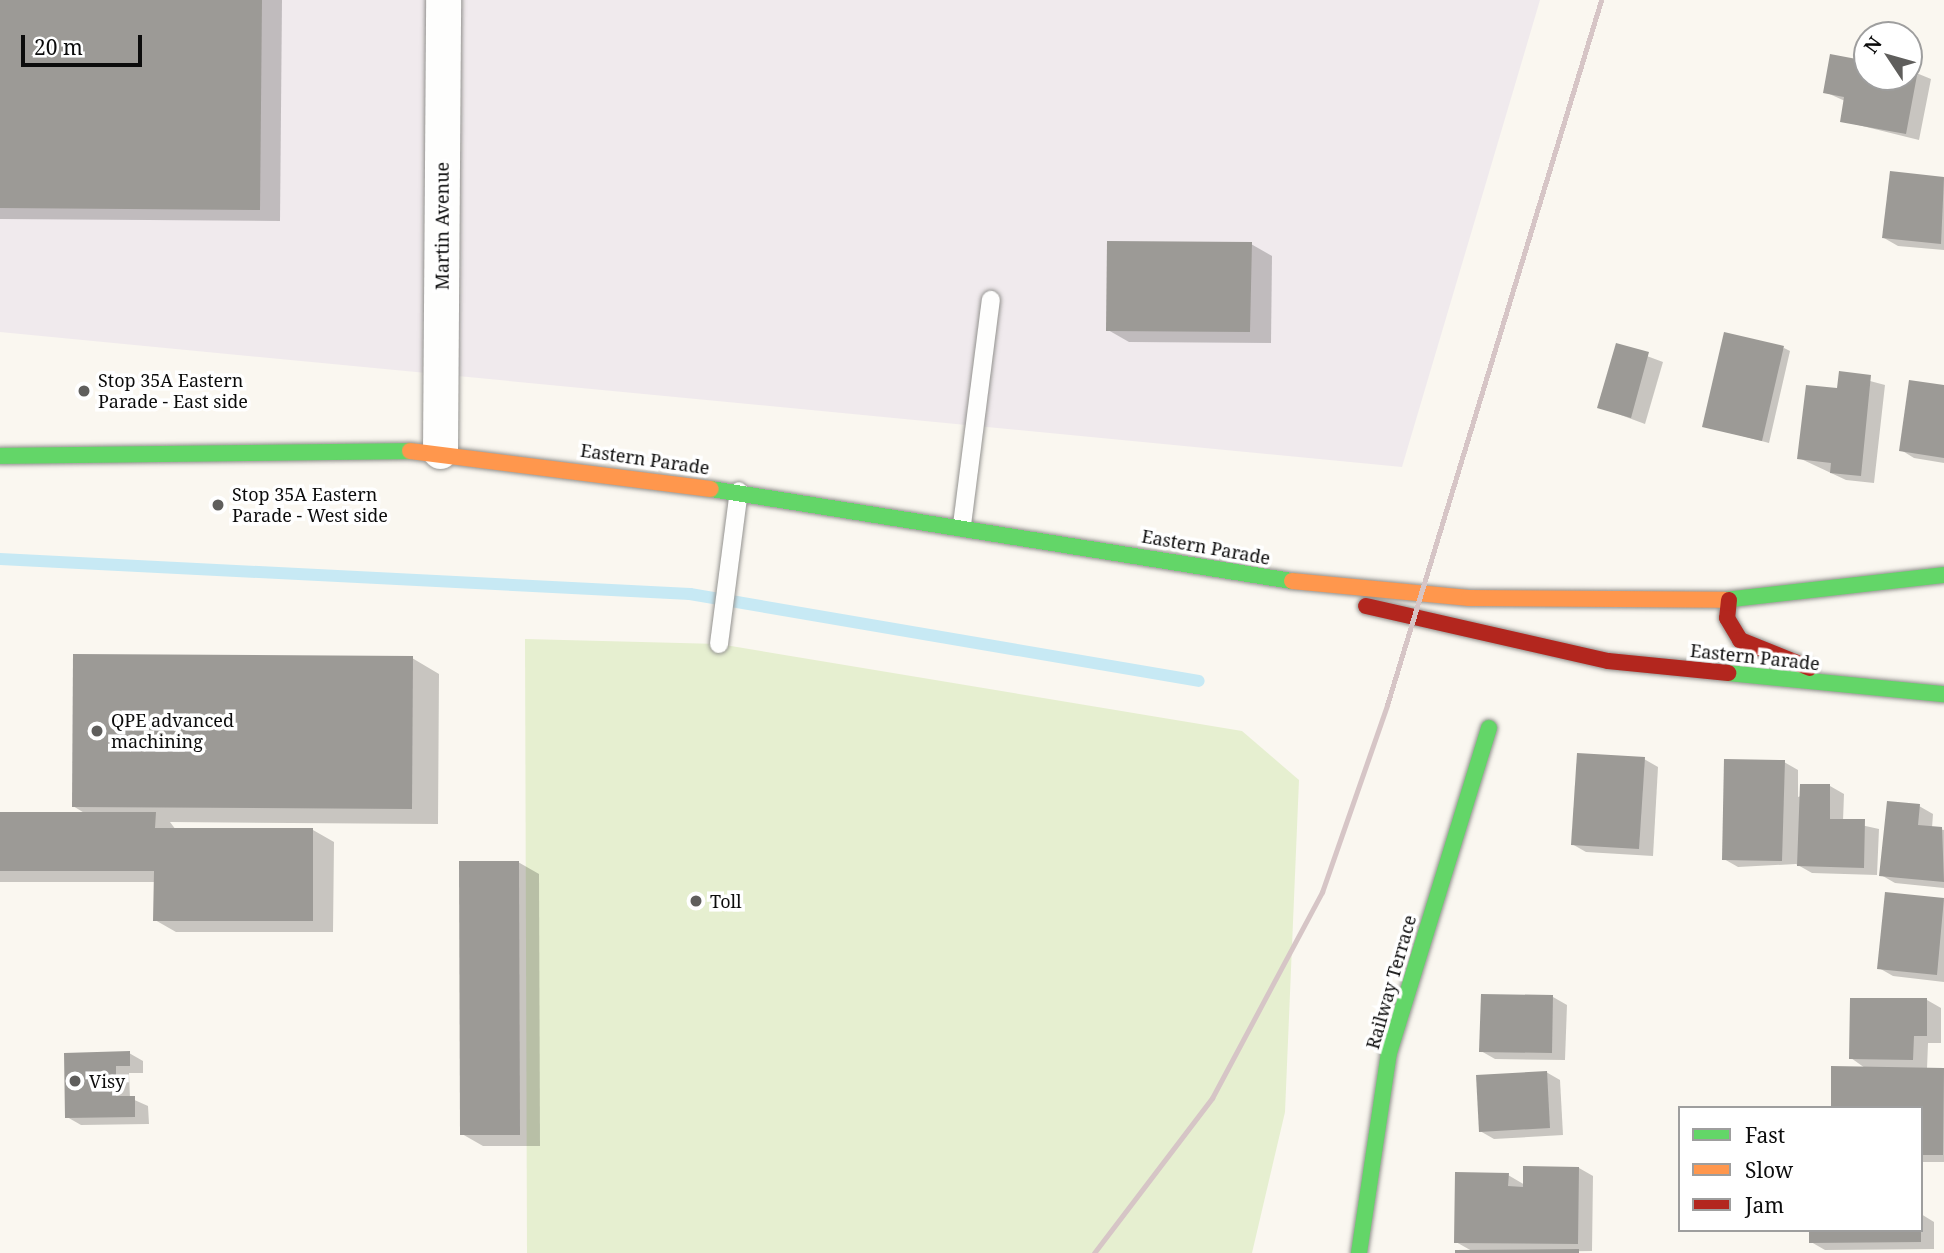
<!DOCTYPE html>
<style>
body{margin:0}
#map{position:relative;width:1944px;height:1253px;overflow:hidden;background:#faf7f0;font-family:"Noto Serif",serif}
div>[style]{position:absolute}
[style*='--x']{left:calc(var(--x)*1px);top:calc(var(--y)*1px);width:calc(var(--w)*1px);rotate:calc(var(--a)*1deg)}
.industrial>*{inset:0;background:#f0eaed}
.green>*{inset:0;background:#e6efd0}
.shadow>*{inset:0;background:#0003}
.stream>*{height:12px;margin:-6px;padding:0 6px;transform-origin:6px;border-radius:6px;background:#c7e9f4}
.building>*{inset:0;background:#9c9a96}
.roads{filter:drop-shadow(0 0 2px #93928f) drop-shadow(0 0 2px #93928f)}
.lane>*{height:18px;margin:-9px;padding:0 9px;transform-origin:9px;border-radius:9px;background:#fefefd}
.street>*{height:35px;margin:-17.5px;padding:0 17.5px;transform-origin:17.5px;border-radius:17.5px;background:#fefefd}
.fast>*{height:16px;margin:-8px;padding:0 8px;transform-origin:8px;border-radius:8px;background:#63d668}
.slow>*{height:16px;margin:-8px;padding:0 8px;transform-origin:8px;border-radius:8px;background:#ff974d}
.jam>*{height:16px;margin:-8px;padding:0 8px;transform-origin:8px;border-radius:8px;background:#b3261e}
.rail>*{height:5px;margin:-2.5px;padding:0 2.5px;transform-origin:2.5px;border-radius:2.5px;background:#d6c5c6}
.dots>*{width:19px;height:19px;translate:-50% -50%;box-sizing:border-box;border:4px solid #fff;border-radius:50%}
span{translate:-50% -50%;white-space:nowrap;text-align:center;line-height:1.15;-webkit-text-stroke:7px #fff;paint-order:stroke}
.street-label{font-size:18px;color:#0c0c0c}
.poi-label{font-size:18px;color:#0c0c0c}
.left{translate:0 -50%;text-align:left}
.legend{position:absolute;left:1678px;top:1106px;width:245px;height:126px;box-sizing:border-box;background:#fff;border:2px solid #9e9e9e;margin:0;padding:9px 12px;list-style:none;font-size:21px;color:#0c0c0c}
.legend li{display:flex;align-items:center;gap:14px;height:35px}
.legend b{width:35px;border:2px solid #9e9e9e}
.north{position:absolute;left:1853px;top:21px;width:70px;height:70px;box-sizing:border-box;background:#fff;border:2px solid #9e9e9e;border-radius:50%;rotate:306deg;font-size:19px;font-weight:700;line-height:28px;text-align:center;color:#0c0c0c}
.north::after{content:'';display:block;margin:auto;width:24px;height:32px;background:#5f5e5c;clip-path:polygon(50% 0,100% 100%,50% 72%,0 100%)}
.scale{position:absolute;left:21px;top:35px;width:121px;height:32px;box-sizing:border-box;border:4px solid #0c0c0c;border-top:0;padding-left:9px;font-size:21px;line-height:24px;white-space:nowrap;color:#0c0c0c;-webkit-text-stroke:5px #fff;paint-order:stroke}
</style>
<div id="map">
<div class="industrial">
<div style="clip-path:polygon(0 0,1540px 0,1402px 467px,0 332px)"></div>
</div>
<div class="green">
<div style="clip-path:polygon(525px 639px,719px 644px,1242px 731px,1299px 780px,1285px 1112px,1252px 1253px,527px 1253px)"></div>
</div>
<div class="shadow">
<div style="clip-path:polygon(0 0,282px 0,280px 221px,0 219px)"></div>
<div style="clip-path:polygon(1867px 62px,1867px 77px,1909px 77px,1909px 70px,1931px 79px,1919px 140px,1842px 121px,1845px 101px,1825px 92px)"></div>
<div style="clip-path:polygon(1891px 173px,1944px 178px,1944px 250px,1898px 246px,1884px 238px)"></div>
<div style="clip-path:polygon(1251px 244px,1272px 256px,1271px 343px,1129px 342px,1108px 330px)"></div>
<div style="clip-path:polygon(1617px 345px,1663px 362px,1645px 424px,1599px 407px)"></div>
<div style="clip-path:polygon(1784px 348px,1790px 351px,1769px 443px,1704px 426px)"></div>
<div style="clip-path:polygon(1840px 373px,1885px 385px,1874px 483px,1846px 480px,1799px 458px,1839px 390px)"></div>
<div style="clip-path:polygon(1944px 387px,1944px 463px,1914px 458px,1901px 450px)"></div>
<div style="clip-path:polygon(412px 658px,439px 674px,438px 824px,170px 822px,176px 830px,313px 830px,334px 842px,333px 932px,176px 932px,155px 920px,155px 882px,0 882px,0 814px,86px 814px,73px 806px)"></div>
<div style="clip-path:polygon(1644px 759px,1658px 767px,1653px 856px,1586px 852px,1572px 844px)"></div>
<div style="clip-path:polygon(1784px 762px,1798px 770px,1798px 797px,1830px 786px,1844px 794px,1843px 821px,1879px 829px,1877px 875px,1812px 873px,1796px 864px,1738px 867px,1724px 859px)"></div>
<div style="clip-path:polygon(1919px 806px,1933px 814px,1932px 828px,1944px 830px,1944px 888px,1895px 883px,1881px 875px)"></div>
<div style="clip-path:polygon(518px 862px,539px 874px,540px 1146px,483px 1146px,462px 1134px)"></div>
<div style="clip-path:polygon(1887px 894px,1944px 900px,1944px 982px,1893px 976px,1879px 968px)"></div>
<div style="clip-path:polygon(1553px 997px,1567px 1005px,1565px 1060px,1495px 1059px,1481px 1051px)"></div>
<div style="clip-path:polygon(1927px 1000px,1941px 1008px,1941px 1043px,1928px 1043px,1927px 1069px,1944px 1069px,1944px 1162px,1921px 1162px,1921px 1108px,1851px 1058px)"></div>
<div style="clip-path:polygon(129px 1053px,143px 1061px,143px 1073px,129px 1073px,130px 1098px,148px 1106px,149px 1124px,81px 1125px,67px 1117px,66px 1055px)"></div>
<div style="clip-path:polygon(1546px 1072px,1560px 1080px,1563px 1135px,1494px 1139px,1480px 1131px)"></div>
<div style="clip-path:polygon(1579px 1168px,1593px 1176px,1592px 1251px,1457px 1253px,1472px 1251px,1456px 1242px,1508px 1175px,1525px 1185px)"></div>
<div style="clip-path:polygon(1921px 1214px,1934px 1222px,1934px 1249px,1825px 1250px,1811px 1242px,1811px 1230px,1921px 1230px)"></div>
</div>
<div class="stream">
<div style="--x:0;--y:559;--w:691;--a:2.9"></div>
<div style="--x:690;--y:594;--w:516;--a:9.7"></div>
</div>
<div class="building">
<div style="clip-path:polygon(0 0,262px 0,260px 210px,0 208px)"></div>
<div style="clip-path:polygon(1830px 54px,1867px 61px,1867px 77px,1909px 77px,1909px 68px,1918px 70px,1906px 134px,1840px 122px,1844px 97px,1823px 93px)"></div>
<div style="clip-path:polygon(1890px 171px,1944px 177px,1941px 244px,1882px 238px)"></div>
<div style="clip-path:polygon(1107px 241px,1252px 242px,1250px 332px,1106px 331px)"></div>
<div style="clip-path:polygon(1724px 332px,1784px 346px,1762px 441px,1702px 427px)"></div>
<div style="clip-path:polygon(1616px 343px,1649px 352px,1631px 418px,1597px 408px)"></div>
<div style="clip-path:polygon(1839px 371px,1871px 375px,1861px 476px,1830px 473px,1831px 463px,1797px 459px,1806px 385px,1837px 388px)"></div>
<div style="clip-path:polygon(1909px 380px,1944px 385px,1944px 458px,1899px 451px)"></div>
<div style="clip-path:polygon(73px 654px,413px 656px,412px 809px,72px 807px)"></div>
<div style="clip-path:polygon(1577px 753px,1645px 757px,1639px 849px,1571px 845px)"></div>
<div style="clip-path:polygon(1724px 759px,1785px 760px,1782px 861px,1722px 860px)"></div>
<div style="clip-path:polygon(1800px 784px,1830px 784px,1830px 819px,1865px 819px,1864px 868px,1797px 866px)"></div>
<div style="clip-path:polygon(1887px 801px,1920px 804px,1918px 825px,1942px 827px,1944px 882px,1879px 876px)"></div>
<div style="clip-path:polygon(0 812px,156px 812px,155px 828px,313px 828px,313px 921px,153px 921px,154px 871px,0 871px)"></div>
<div style="clip-path:polygon(459px 861px,519px 861px,520px 1135px,460px 1135px)"></div>
<div style="clip-path:polygon(1885px 892px,1944px 898px,1937px 975px,1877px 969px)"></div>
<div style="clip-path:polygon(1481px 994px,1553px 995px,1552px 1053px,1479px 1052px)"></div>
<div style="clip-path:polygon(1850px 998px,1927px 998px,1927px 1036px,1914px 1036px,1913px 1060px,1849px 1059px)"></div>
<div style="clip-path:polygon(130px 1051px,130px 1066px,116px 1066px,116px 1096px,135px 1096px,135px 1117px,65px 1118px,64px 1053px)"></div>
<div style="clip-path:polygon(1831px 1066px,1944px 1068px,1943px 1155px,1921px 1155px,1921px 1108px,1831px 1108px)"></div>
<div style="clip-path:polygon(1547px 1071px,1550px 1128px,1479px 1132px,1476px 1075px)"></div>
<div style="clip-path:polygon(1523px 1166px,1579px 1167px,1578px 1244px,1454px 1243px,1455px 1172px,1509px 1173px,1508px 1186px,1523px 1187px)"></div>
<div style="clip-path:polygon(1809px 1230px,1921px 1230px,1921px 1242px,1809px 1243px)"></div>
<div style="clip-path:polygon(1579px 1249px,1579px 1253px,1455px 1253px,1455px 1250px)"></div>
</div>
<div class="roads">
<div class="lane">
<div style="--x:962;--y:525;--w:227;--a:-82.7"></div>
<div style="--x:719;--y:644;--w:154;--a:-82.6"></div>
</div>
<div class="street">
<div style="--x:440;--y:451;--w:451;--a:-89.6"></div>
</div>
<div class="fast">
<div style="--x:0;--y:456;--w:410;--a:-0.7"></div>
<div style="--x:711;--y:489;--w:588;--a:9"></div>
<div style="--x:1724;--y:600;--w:221;--a:-6.5"></div>
<div style="--x:1728;--y:673;--w:217;--a:5.6"></div>
<div style="--x:1359;--y:1253;--w:202;--a:-81.5"></div>
<div style="--x:1389;--y:1053;--w:340;--a:-72.9"></div>
</div>
<div class="slow">
<div style="--x:410;--y:451;--w:303;--a:7.2"></div>
<div style="--x:1292;--y:581;--w:178;--a:5.5"></div>
<div style="--x:1469;--y:598;--w:255;--a:0.4"></div>
</div>
<div class="jam">
<div style="--x:1729;--y:600;--w:18;--a:96"></div>
<div style="--x:1727;--y:618;--w:26;--a:59"></div>
<div style="--x:1740;--y:640;--w:75;--a:21.8"></div>
<div style="--x:1366;--y:606;--w:248;--a:12.8"></div>
<div style="--x:1608;--y:661;--w:121;--a:5.7"></div>
</div>
</div>
<div class="rail">
<div style="--x:1094;--y:1253;--w:195;--a:-52.7"></div>
<div style="--x:1212;--y:1098;--w:234;--a:-61.9"></div>
<div style="--x:1322;--y:892;--w:198;--a:-70.8"></div>
<div style="--x:1387;--y:705;--w:737;--a:-73.11"></div>
</div>
<div class="dots">
<div style="left:84px;top:391px;background:#5f5e5c"></div>
<div style="left:218px;top:505px;background:#5f5e5c"></div>
<div style="left:97px;top:731px;background:#5f5e5c"></div>
<div style="left:696px;top:901px;background:#5f5e5c"></div>
<div style="left:75px;top:1081px;background:#5f5e5c"></div>
</div>
<div class="street-label">
<span style="left:442px;top:226px;rotate:-90deg">Martin Avenue</span>
<span style="left:645px;top:459px;rotate:8deg">Eastern Parade</span>
<span style="left:1206px;top:547px;rotate:10deg">Eastern Parade</span>
<span style="left:1755px;top:657px;rotate:6deg">Eastern Parade</span>
<span style="left:1391px;top:982px;rotate:-74deg">Railway Terrace</span>
</div>
<div class="poi-label">
<span class="left" style="left:98px;top:391px">Stop 35A Eastern<br>Parade - East side</span>
<span class="left" style="left:232px;top:505px">Stop 35A Eastern<br>Parade - West side</span>
<span class="left" style="left:111px;top:731px">QPE advanced<br>machining</span>
<span class="left" style="left:710px;top:901px">Toll</span>
<span class="left" style="left:89px;top:1081px">Visy</span>
</div>
<ul class="legend">
<li><b style="height:9px;background:#63d668"></b>Fast</li>
<li><b style="height:9px;background:#ff974d"></b>Slow</li>
<li><b style="height:9px;background:#b3261e"></b>Jam</li>
</ul>
<div class="north">N</div>
<div class="scale">20 m</div>
</div>
